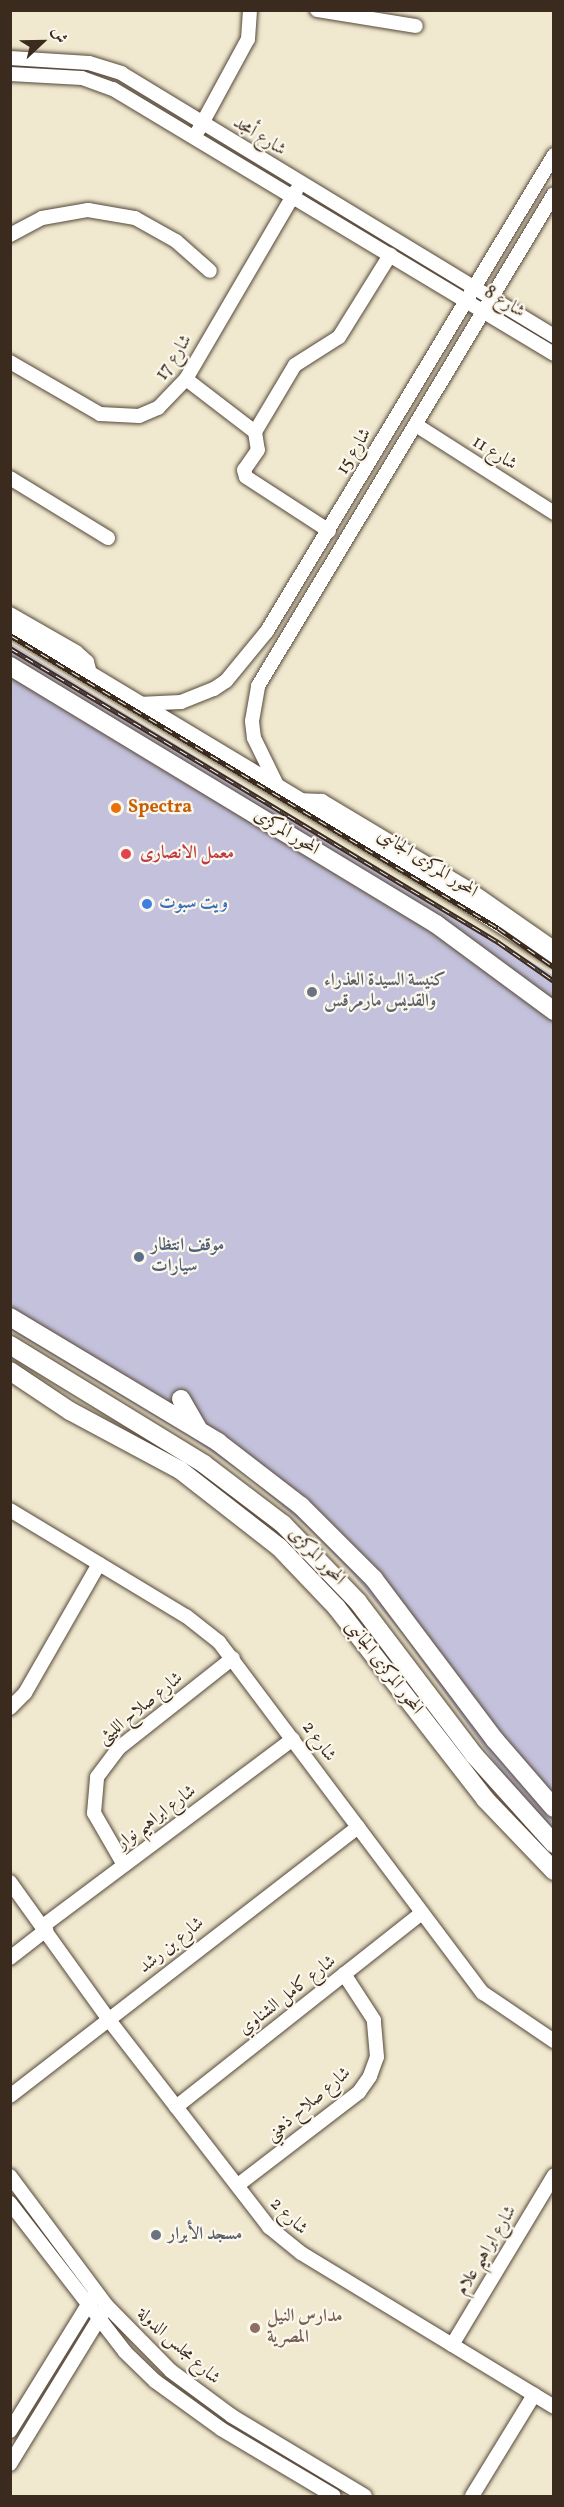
<!DOCTYPE html>
<meta charset="utf-8">
<style>
body{margin:0}
#map{position:relative;width:564px;height:2507px;overflow:hidden;background:#f0e9cf;font-family:Vollkorn,Amiri,serif}
div>[style]{position:absolute}
[style*='--x']{left:calc(var(--x)*1px);top:calc(var(--y)*1px);width:calc(var(--w)*1px);rotate:calc(var(--a)*1deg)}
.industrial>*{inset:0;background:#c3c1db}
.roads{filter:drop-shadow(0 0 2px #564739) drop-shadow(0 0 2px #564739)}
.street>*{height:14px;margin:-7px;padding:0 7px;transform-origin:7px;border-radius:7px;background:#fff}
.secondary>*{height:18px;margin:-9px;padding:0 9px;transform-origin:9px;border-radius:9px;background:#fff}
.rail>*{height:5px;margin-top:-2.5px;transform-origin:0;background:repeating-linear-gradient(90deg,#fbf7ec 0 9px,#3b2a1e 0 18px);box-sizing:border-box;border-block:2px solid #3b2a1e}
.dots>*{width:16px;height:16px;translate:-50% -50%;box-sizing:border-box;border:3px solid #fbf7ec;border-radius:50%}
span{translate:-50% -50%;white-space:nowrap;text-align:center;line-height:1.15;-webkit-text-stroke:4.5px #fbf7ec;paint-order:stroke}
.street-label{font-size:18px;color:#3b2a1e}
.food-label{font-size:18px;color:#c56008;font-weight:700}
.left{translate:0 -50%;text-align:left}
.health-label{font-size:18px;color:#be3a42;font-weight:700}
.shop-label{font-size:18px;color:#366cbe;font-weight:700}
.worship-label{font-size:18px;color:#5b616d;font-weight:700}
.service-label{font-size:18px;color:#4e5e75;font-weight:700}
.education-label{font-size:18px;color:#785e54;font-weight:700}
.frame{position:absolute;inset:0;border:12px solid #3b2a1e;pointer-events:none}
.north{position:absolute;left:12px;top:12px;width:60px;height:60px;-webkit-text-stroke:4px #fbf7ec;paint-order:stroke;rotate:68deg;font-size:16px;font-weight:700;line-height:24px;text-align:center;color:#3b2a1e}
.north::after{content:'';display:block;margin:auto;width:21px;height:27px;background:#3b2a1e;clip-path:polygon(50% 0,100% 100%,50% 72%,0 100%)}
</style>
<div id="map">
<div class="industrial">
<div style="clip-path:polygon(10px 643px,553px 975px,553px 1833px,511px 1785px,404px 1636px,351px 1572px,307px 1527px,248px 1477px,193px 1439px,11px 1330px)"></div>
</div>
<div class="roads">
<div class="street">
<div style="--x:317;--y:10;--w:100;--a:9.2"></div>
<div style="--x:10;--y:58;--w:79;--a:3.6"></div>
<div style="--x:89;--y:63;--w:34;--a:17"></div>
<div style="--x:121;--y:73;--w:507;--a:31.27"></div>
<div style="--x:10;--y:74;--w:72;--a:3.2"></div>
<div style="--x:82;--y:78;--w:33;--a:20"></div>
<div style="--x:113;--y:89;--w:514;--a:31"></div>
<div style="--x:198;--y:131;--w:105;--a:-61.5"></div>
<div style="--x:248;--y:39;--w:29;--a:-86"></div>
<div style="--x:10;--y:235;--w:36;--a:-28"></div>
<div style="--x:42;--y:218;--w:47;--a:-9.9"></div>
<div style="--x:88;--y:210;--w:48;--a:9.7"></div>
<div style="--x:135;--y:218;--w:47;--a:29.3"></div>
<div style="--x:176;--y:241;--w:45;--a:41.4"></div>
<div style="--x:10;--y:362;--w:104;--a:30"></div>
<div style="--x:100;--y:414;--w:39;--a:3"></div>
<div style="--x:139;--y:416;--w:21;--a:-23"></div>
<div style="--x:158;--y:408;--w:40;--a:-46"></div>
<div style="--x:186;--y:379;--w:218;--a:-59.7"></div>
<div style="--x:186;--y:379;--w:87;--a:37.5"></div>
<div style="--x:255;--y:432;--w:18;--a:81"></div>
<div style="--x:258;--y:450;--w:24;--a:125"></div>
<div style="--x:244;--y:470;--w:7;--a:74"></div>
<div style="--x:246;--y:477;--w:99;--a:33"></div>
<div style="--x:416;--y:425;--w:164;--a:32.5"></div>
<div style="--x:255;--y:432;--w:78;--a:-59.2"></div>
<div style="--x:295;--y:365;--w:52;--a:-32.5"></div>
<div style="--x:339;--y:337;--w:97;--a:-58.1"></div>
<div style="--x:10;--y:478;--w:115;--a:31.5"></div>
<div style="--x:10;--y:614;--w:76;--a:29.9"></div>
<div style="--x:76;--y:652;--w:15;--a:42"></div>
<div style="--x:87;--y:662;--w:16;--a:75"></div>
<div style="--x:139;--y:704;--w:42;--a:-2.7"></div>
<div style="--x:181;--y:702;--w:35;--a:-22"></div>
<div style="--x:214;--y:689;--w:14;--a:-34"></div>
<div style="--x:226;--y:681;--w:65;--a:-50.6"></div>
<div style="--x:267;--y:631;--w:556;--a:-58.91"></div>
<div style="--x:278;--y:787;--w:55;--a:-116.1"></div>
<div style="--x:254;--y:738;--w:17;--a:-97"></div>
<div style="--x:252;--y:721;--w:36;--a:-80"></div>
<div style="--x:258;--y:686;--w:574;--a:-58.97"></div>
<div style="--x:296;--y:800;--w:26;--a:2"></div>
<div style="--x:322;--y:801;--w:171;--a:30.9"></div>
<div style="--x:469;--y:889;--w:101;--a:34.9"></div>
<div style="--x:10;--y:1510;--w:205;--a:31.1"></div>
<div style="--x:186;--y:1616;--w:42;--a:38.2"></div>
<div style="--x:219;--y:1642;--w:439;--a:53.1"></div>
<div style="--x:483;--y:1993;--w:86;--a:34.1"></div>
<div style="--x:10;--y:1708;--w:21;--a:-45"></div>
<div style="--x:25;--y:1693;--w:149;--a:-60.2"></div>
<div style="--x:124;--y:1865;--w:60;--a:-120"></div>
<div style="--x:94;--y:1813;--w:36;--a:-85"></div>
<div style="--x:97;--y:1777;--w:36;--a:-53"></div>
<div style="--x:119;--y:1748;--w:145;--a:-38.3"></div>
<div style="--x:10;--y:1882;--w:170;--a:54.3"></div>
<div style="--x:109;--y:2020;--w:262;--a:52.3"></div>
<div style="--x:269;--y:2227;--w:41;--a:39.1"></div>
<div style="--x:301;--y:2253;--w:296;--a:31.3"></div>
<div style="--x:43;--y:1926;--w:312;--a:-36.8"></div>
<div style="--x:10;--y:1958;--w:46;--a:-37.9"></div>
<div style="--x:10;--y:2096;--w:440;--a:-37.7"></div>
<div style="--x:176;--y:2107;--w:313;--a:-38.3"></div>
<div style="--x:10;--y:2176;--w:162;--a:53.3"></div>
<div style="--x:107;--y:2306;--w:91;--a:45.4"></div>
<div style="--x:171;--y:2371;--w:76;--a:36.4"></div>
<div style="--x:232;--y:2416;--w:155;--a:31"></div>
<div style="--x:238;--y:2185;--w:153;--a:-37.5"></div>
<div style="--x:359;--y:2092;--w:19;--a:-55"></div>
<div style="--x:370;--y:2076;--w:20;--a:-70"></div>
<div style="--x:377;--y:2057;--w:37;--a:-95"></div>
<div style="--x:374;--y:2020;--w:55;--a:-123.1"></div>
<div style="--x:10;--y:2203;--w:188;--a:52.3"></div>
<div style="--x:125;--y:2352;--w:42;--a:44"></div>
<div style="--x:155;--y:2381;--w:82;--a:36"></div>
<div style="--x:221;--y:2429;--w:131;--a:30.7"></div>
<div style="--x:452;--y:2345;--w:198;--a:-59"></div>
<div style="--x:10;--y:2431;--w:156;--a:-58.3"></div>
<div style="--x:10;--y:2464;--w:178;--a:-58.5"></div>
<div style="--x:472;--y:2496;--w:119;--a:-58.5"></div>
</div>
<div class="secondary">
<div style="--x:10;--y:627;--w:530;--a:31.02"></div>
<div style="--x:464;--y:900;--w:107;--a:32.8"></div>
<div style="--x:10;--y:666;--w:498;--a:31.2"></div>
<div style="--x:436;--y:924;--w:147;--a:36.4"></div>
<div style="--x:10;--y:1317;--w:243;--a:31"></div>
<div style="--x:218;--y:1442;--w:105;--a:37.6"></div>
<div style="--x:301;--y:1506;--w:103;--a:45"></div>
<div style="--x:374;--y:1579;--w:201;--a:53.1"></div>
<div style="--x:495;--y:1740;--w:90;--a:49.1"></div>
<div style="--x:10;--y:1345;--w:228;--a:31.5"></div>
<div style="--x:204;--y:1464;--w:99;--a:37.2"></div>
<div style="--x:283;--y:1524;--w:108;--a:46.1"></div>
<div style="--x:358;--y:1602;--w:192;--a:52.8"></div>
<div style="--x:474;--y:1755;--w:120;--a:48"></div>
<div style="--x:10;--y:1371;--w:72;--a:33.7"></div>
<div style="--x:70;--y:1411;--w:125;--a:28.2"></div>
<div style="--x:180;--y:1470;--w:125;--a:37.9"></div>
<div style="--x:279;--y:1547;--w:84;--a:46.4"></div>
<div style="--x:337;--y:1608;--w:242;--a:52.2"></div>
<div style="--x:485;--y:1799;--w:100;--a:46.2"></div>
<div style="--x:181;--y:1399;--w:34;--a:60"></div>
</div>
</div>
<div class="rail">
<div style="--x:10;--y:635;--w:569;--a:30.98"></div>
<div style="--x:498;--y:928;--w:68;--a:34.9"></div>
<div style="--x:10;--y:648;--w:570;--a:31.07"></div>
<div style="--x:498;--y:942;--w:68;--a:34.9"></div>
</div>
<div class="dots">
<div style="left:116px;top:808px;background:#e8710a"></div>
<div style="left:126px;top:854px;background:#e0444e"></div>
<div style="left:147px;top:904px;background:#3f7fe0"></div>
<div style="left:312px;top:992px;background:#6b7280"></div>
<div style="left:139px;top:1257px;background:#5c6f8a"></div>
<div style="left:156px;top:2235px;background:#6b7280"></div>
<div style="left:255px;top:2328px;background:#8d6e63"></div>
</div>
<div class="street-label">
<span style="left:259px;top:137px;rotate:32deg">شارع أمجد</span>
<span style="left:504px;top:303px;rotate:31deg">شارع 8</span>
<span style="left:175px;top:358px;rotate:-57deg">شارع 17</span>
<span style="left:355px;top:452px;rotate:-59deg">شارع 15</span>
<span style="left:494px;top:454px;rotate:32deg">شارع 11</span>
<span style="left:286px;top:833px;rotate:31deg">المحور المركزى</span>
<span style="left:427px;top:864px;rotate:32deg">المحور المركزى الجانبى</span>
<span style="left:316px;top:1557px;rotate:46deg">المحور المركزى</span>
<span style="left:383px;top:1668px;rotate:52deg">المحور المركزى الجانبى</span>
<span style="left:141px;top:1709px;rotate:-39deg">شارع صلاح الليثى</span>
<span style="left:318px;top:1742px;rotate:54deg">شارع 2</span>
<span style="left:157px;top:1818px;rotate:-37deg">شارع ابراهيم نوار</span>
<span style="left:172px;top:1946px;rotate:-39deg">شارع بن رشد</span>
<span style="left:288px;top:1996px;rotate:-38deg">شارع كامل الشناوي</span>
<span style="left:309px;top:2105px;rotate:-40deg">شارع صلاح ذهني</span>
<span style="left:288px;top:2217px;rotate:44deg">شارع 2</span>
<span style="left:487px;top:2251px;rotate:-59deg">شارع ابراهيم علام</span>
<span style="left:178px;top:2347px;rotate:42deg">شارع مجلس الدولة</span>
</div>
<div class="food-label">
<span class="left" style="left:128px;top:808px">Spectra</span>
</div>
<div class="health-label">
<span class="left" style="left:140px;top:854px">معمل الانصارى</span>
</div>
<div class="shop-label">
<span class="left" style="left:159px;top:904px">ويت سبوت</span>
</div>
<div class="worship-label">
<span class="left" style="left:324px;top:992px">كنيسة السيدة العذراء<br>والقديس مارمرقس</span>
<span class="left" style="left:168px;top:2235px">مسجد الأبرار</span>
</div>
<div class="service-label">
<span class="left" style="left:151px;top:1257px">موقف انتظار<br>سيارات</span>
</div>
<div class="education-label">
<span class="left" style="left:267px;top:2328px">مدارس النيل<br>المصرية</span>
</div>
<div class="frame"></div>
<div class="north">ش</div>
</div>
